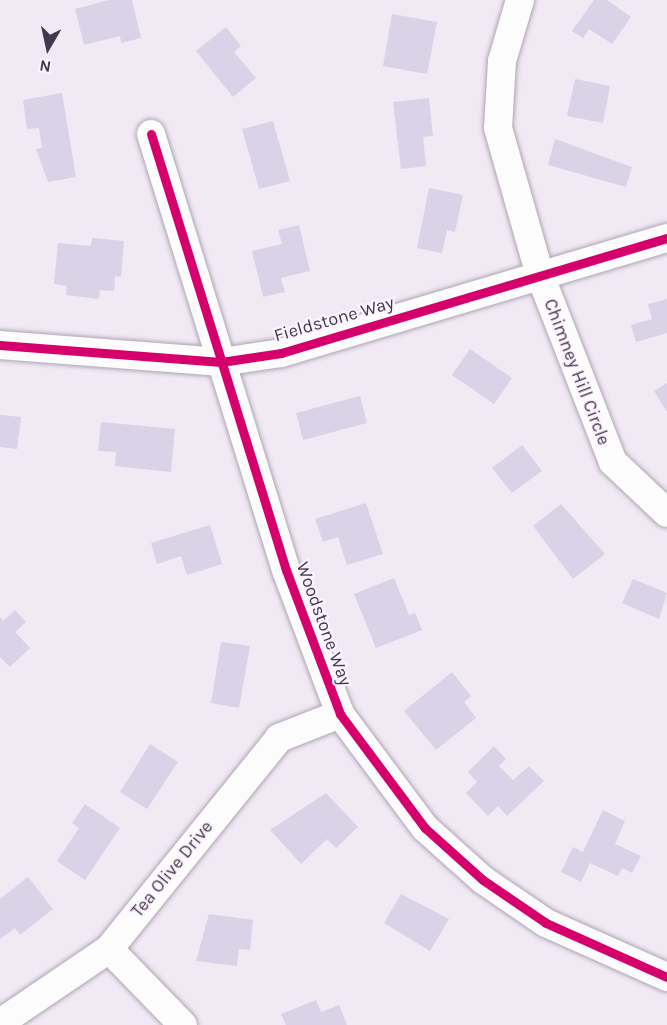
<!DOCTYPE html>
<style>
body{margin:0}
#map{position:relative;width:667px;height:1025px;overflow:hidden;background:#f1e9f4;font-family:Karla,sans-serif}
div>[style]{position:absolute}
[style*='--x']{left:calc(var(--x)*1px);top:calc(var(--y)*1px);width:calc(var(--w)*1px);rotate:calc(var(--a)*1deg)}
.building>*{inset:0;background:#dad2e7}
.roads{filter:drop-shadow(0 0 2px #afa5b3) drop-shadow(0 0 2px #afa5b3)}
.minor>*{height:28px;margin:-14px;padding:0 14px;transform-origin:14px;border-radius:14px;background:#fdfcfd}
.cycleway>*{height:9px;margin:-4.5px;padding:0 4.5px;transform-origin:4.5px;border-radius:4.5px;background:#d6006c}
span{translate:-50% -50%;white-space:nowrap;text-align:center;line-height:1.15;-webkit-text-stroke:4.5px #fcf5ff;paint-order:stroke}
.street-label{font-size:18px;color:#45374b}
.north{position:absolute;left:18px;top:18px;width:60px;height:60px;-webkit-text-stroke:4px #fcf5ff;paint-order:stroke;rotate:189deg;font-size:16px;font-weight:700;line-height:24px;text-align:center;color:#45374b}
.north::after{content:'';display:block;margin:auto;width:21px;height:27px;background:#45374b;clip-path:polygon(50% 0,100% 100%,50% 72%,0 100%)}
</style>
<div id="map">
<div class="building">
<div style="clip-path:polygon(109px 0,132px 0,141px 38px,121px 43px,120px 36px,84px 45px,75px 9px)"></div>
<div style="clip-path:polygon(594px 0,607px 0,631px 17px,612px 44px,589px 29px,583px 38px,572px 31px)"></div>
<div style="clip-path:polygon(392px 14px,437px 22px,427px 74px,383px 66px)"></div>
<div style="clip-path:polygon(226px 27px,241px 46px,234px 52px,256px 78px,233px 97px,196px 51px)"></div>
<div style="clip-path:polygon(575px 79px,610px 86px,603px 123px,567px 116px)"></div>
<div style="clip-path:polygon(62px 93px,76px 177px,48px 182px,36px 149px,42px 148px,39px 128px,27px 129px,23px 100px)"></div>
<div style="clip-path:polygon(429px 98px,433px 136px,423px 137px,426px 166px,401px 169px,393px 102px)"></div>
<div style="clip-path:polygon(273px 121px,290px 181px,259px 189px,242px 129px)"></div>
<div style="clip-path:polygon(555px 139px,632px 167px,626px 187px,548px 165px)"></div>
<div style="clip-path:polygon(429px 188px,463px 195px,455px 232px,447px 230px,442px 253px,417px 248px)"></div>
<div style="clip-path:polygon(299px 225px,310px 271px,281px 278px,285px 292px,263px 297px,252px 251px,282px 244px,278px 230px)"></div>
<div style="clip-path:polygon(92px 238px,124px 241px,121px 277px,115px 276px,114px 291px,100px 290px,99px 299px,66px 295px,67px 286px,54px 284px,58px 243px,91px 246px)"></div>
<div style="clip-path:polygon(667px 299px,667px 333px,636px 342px,631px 325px,652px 319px,648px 304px)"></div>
<div style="clip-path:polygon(470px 349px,512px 378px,494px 404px,452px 375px)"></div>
<div style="clip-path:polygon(667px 383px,667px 412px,654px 391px)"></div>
<div style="clip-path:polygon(360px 396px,367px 423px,303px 440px,296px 413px)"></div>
<div style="clip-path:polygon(0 415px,21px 417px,17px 449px,0 447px)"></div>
<div style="clip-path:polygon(101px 422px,175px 429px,171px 472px,115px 466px,116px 452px,98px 451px)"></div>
<div style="clip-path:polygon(522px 445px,542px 471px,512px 493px,492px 468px)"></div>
<div style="clip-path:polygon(366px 503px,383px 554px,347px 565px,338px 537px,323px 542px,315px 519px)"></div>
<div style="clip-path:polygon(561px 504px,605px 554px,573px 579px,533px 526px)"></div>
<div style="clip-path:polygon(210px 525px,222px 564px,187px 575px,181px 556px,157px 564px,151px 543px)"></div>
<div style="clip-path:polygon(394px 578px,409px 615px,415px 613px,422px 630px,376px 648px,354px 594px)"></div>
<div style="clip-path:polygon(633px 579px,667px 593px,659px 619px,622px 603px)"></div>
<div style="clip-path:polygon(15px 610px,26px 622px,15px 632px,30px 648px,10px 667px,0 657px,0 617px,3px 621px)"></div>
<div style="clip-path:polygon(221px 642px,250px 646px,239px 708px,211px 703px)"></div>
<div style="clip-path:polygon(452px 672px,471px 696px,464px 702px,476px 718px,436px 750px,404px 711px)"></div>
<div style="clip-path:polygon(150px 744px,178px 762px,147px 809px,120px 792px)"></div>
<div style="clip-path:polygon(494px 746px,506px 759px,499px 766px,513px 780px,529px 766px,544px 781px,507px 816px,498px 806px,488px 816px,466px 793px,477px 782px,468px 772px)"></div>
<div style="clip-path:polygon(326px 793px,358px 827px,336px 848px,327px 839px,301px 864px,270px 830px)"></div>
<div style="clip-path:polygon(85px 804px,120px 828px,85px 880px,57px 861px,79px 828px,72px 823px)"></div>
<div style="clip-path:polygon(603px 810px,625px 821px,615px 844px,641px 856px,632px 873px,622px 868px,618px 876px,590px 863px,581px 882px,561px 872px,573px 847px,583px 852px)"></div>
<div style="clip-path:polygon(28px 877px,53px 909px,20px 935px,15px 928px,0 939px,0 899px)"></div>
<div style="clip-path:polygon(401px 894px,449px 919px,430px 951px,384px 923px)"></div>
<div style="clip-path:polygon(209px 914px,253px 920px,250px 950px,239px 949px,237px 966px,196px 961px)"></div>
<div style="clip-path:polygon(316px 1000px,321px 1012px,339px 1005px,347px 1025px,286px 1025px,281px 1014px)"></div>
</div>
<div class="roads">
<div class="minor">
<div style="--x:520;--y:0;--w:64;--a:106.4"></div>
<div style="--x:502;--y:61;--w:67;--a:93.4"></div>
<div style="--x:498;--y:128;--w:153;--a:74.1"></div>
<div style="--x:540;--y:275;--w:201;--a:68.7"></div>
<div style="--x:613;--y:462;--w:74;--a:43.4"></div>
<div style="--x:151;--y:134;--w:456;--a:72.8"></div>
<div style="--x:286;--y:570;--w:154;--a:69.4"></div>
<div style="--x:340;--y:714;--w:142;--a:53.3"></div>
<div style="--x:425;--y:828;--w:78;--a:41.9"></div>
<div style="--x:483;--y:880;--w:76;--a:34.3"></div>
<div style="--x:546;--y:923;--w:133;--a:24.1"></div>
<div style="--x:0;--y:345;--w:222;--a:4.4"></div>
<div style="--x:221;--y:362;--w:61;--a:-8.5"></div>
<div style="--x:281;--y:353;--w:403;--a:-16.6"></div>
<div style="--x:109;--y:949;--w:106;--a:45.8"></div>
<div style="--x:0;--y:1023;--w:132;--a:-34.2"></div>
<div style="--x:109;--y:949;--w:271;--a:-51.1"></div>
<div style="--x:279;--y:738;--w:66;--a:-21.5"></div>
</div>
</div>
<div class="cycleway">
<div style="--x:151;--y:134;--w:456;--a:72.8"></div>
<div style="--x:286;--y:570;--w:154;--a:69.4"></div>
<div style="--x:340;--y:714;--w:142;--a:53.3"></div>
<div style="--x:425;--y:828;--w:78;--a:41.9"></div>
<div style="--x:483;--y:880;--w:76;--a:34.3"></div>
<div style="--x:546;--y:923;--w:133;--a:24.1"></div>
<div style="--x:0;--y:345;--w:222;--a:4.4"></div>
<div style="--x:221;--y:362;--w:61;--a:-8.5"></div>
<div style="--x:281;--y:353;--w:403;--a:-16.6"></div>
</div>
<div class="street-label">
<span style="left:334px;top:319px;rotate:-16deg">Fieldstone Way</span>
<span style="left:577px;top:372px;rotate:69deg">Chimney Hill Circle</span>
<span style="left:324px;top:624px;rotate:70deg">Woodstone Way</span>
<span style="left:172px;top:869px;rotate:-51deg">Tea Olive Drive</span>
</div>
<div class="north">N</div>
</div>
